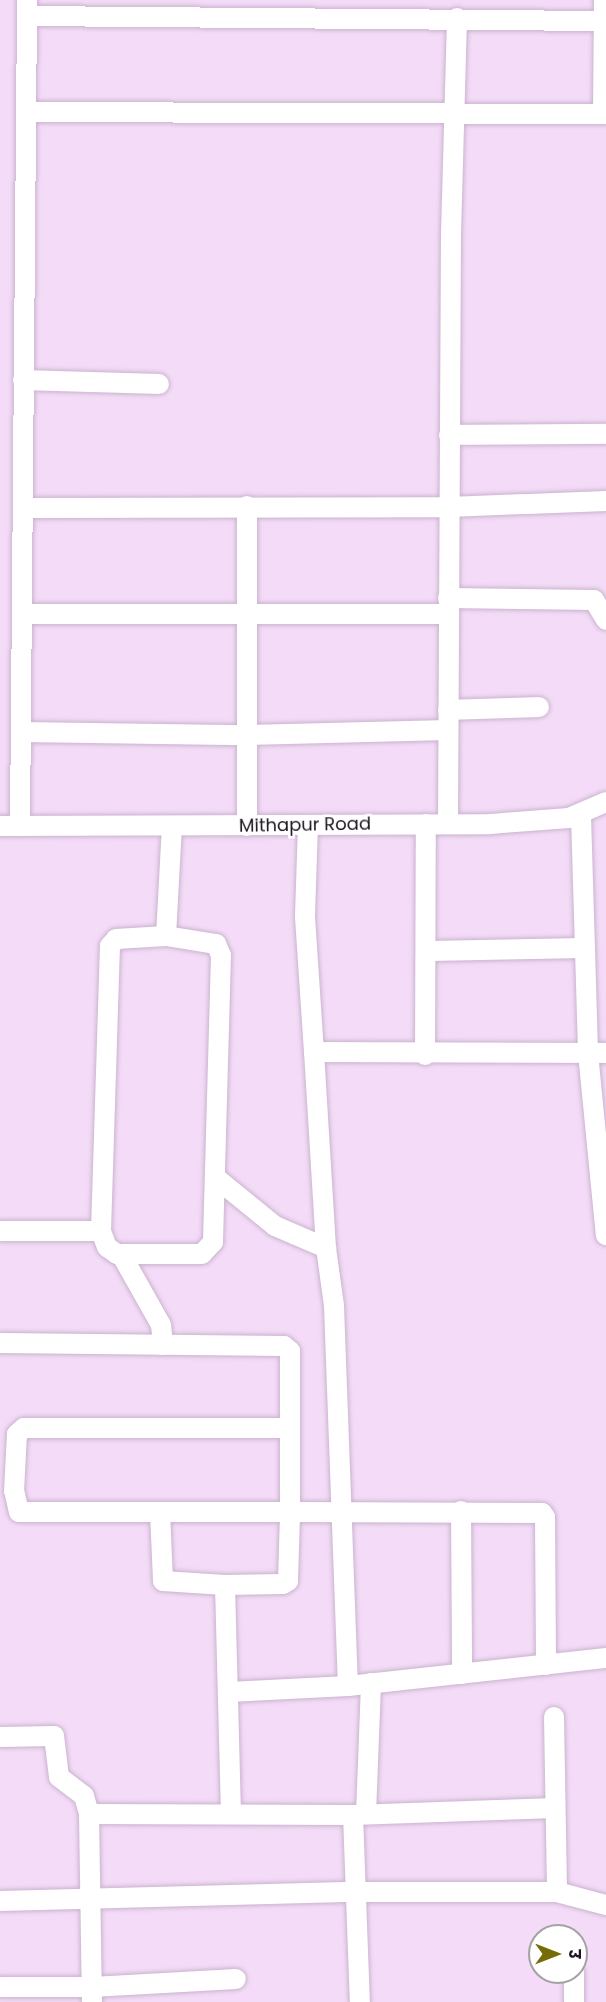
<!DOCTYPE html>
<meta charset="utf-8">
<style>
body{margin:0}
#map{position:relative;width:606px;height:2002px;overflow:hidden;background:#f4dcf8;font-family:Poppins,"Noto Sans Devanagari",sans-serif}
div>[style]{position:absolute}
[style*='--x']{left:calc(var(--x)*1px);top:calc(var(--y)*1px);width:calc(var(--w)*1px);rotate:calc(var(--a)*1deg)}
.roads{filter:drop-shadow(0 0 2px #cab3ce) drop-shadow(0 0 2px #cab3ce)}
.minor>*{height:20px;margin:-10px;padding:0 10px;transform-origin:10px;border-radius:10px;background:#fff}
span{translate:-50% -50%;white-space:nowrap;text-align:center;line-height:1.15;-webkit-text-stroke:5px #fff;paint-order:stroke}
.street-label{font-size:18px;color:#1e151f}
.north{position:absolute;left:528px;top:1924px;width:60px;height:60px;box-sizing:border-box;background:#fff;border:2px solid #a5a1a5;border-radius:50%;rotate:90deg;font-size:16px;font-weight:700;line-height:24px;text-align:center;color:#1e151f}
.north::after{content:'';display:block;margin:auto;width:21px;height:27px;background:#766b05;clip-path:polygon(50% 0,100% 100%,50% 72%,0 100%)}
</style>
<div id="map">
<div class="roads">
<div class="minor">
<div style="--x:27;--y:16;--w:576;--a:0.5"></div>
<div style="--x:26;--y:112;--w:580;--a:0.2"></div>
<div style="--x:603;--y:114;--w:114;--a:-89.5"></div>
<div style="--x:23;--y:380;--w:136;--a:1.7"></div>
<div style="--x:449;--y:435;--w:157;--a:-0.4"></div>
<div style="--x:247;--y:506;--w:320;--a:90"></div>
<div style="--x:23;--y:508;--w:425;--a:-0.1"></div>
<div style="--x:448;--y:507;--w:158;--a:-2.2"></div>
<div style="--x:448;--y:598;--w:146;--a:0.8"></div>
<div style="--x:594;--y:600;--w:23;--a:59"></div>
<div style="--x:22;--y:614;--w:426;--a:0"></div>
<div style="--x:448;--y:710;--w:91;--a:-1.9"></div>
<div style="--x:21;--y:732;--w:226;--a:0.8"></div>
<div style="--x:247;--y:735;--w:201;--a:-1.4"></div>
<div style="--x:581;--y:815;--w:238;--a:88.3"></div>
<div style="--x:588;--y:1053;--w:183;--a:84.4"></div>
<div style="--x:448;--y:824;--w:590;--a:-89.71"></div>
<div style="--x:451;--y:234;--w:216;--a:-88.4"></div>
<div style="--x:308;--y:825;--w:92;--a:91.9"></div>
<div style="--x:305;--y:917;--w:135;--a:86.2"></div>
<div style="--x:0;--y:826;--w:490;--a:-0.2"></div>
<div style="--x:490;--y:824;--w:79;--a:-4.3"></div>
<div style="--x:569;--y:818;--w:40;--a:-23.4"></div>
<div style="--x:20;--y:826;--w:826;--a:-89.51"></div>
<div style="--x:166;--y:936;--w:51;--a:9.1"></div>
<div style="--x:216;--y:944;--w:12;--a:66"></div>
<div style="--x:221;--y:955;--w:287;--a:91.6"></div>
<div style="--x:213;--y:1242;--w:16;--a:133"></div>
<div style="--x:202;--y:1254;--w:85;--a:180"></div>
<div style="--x:117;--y:1254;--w:12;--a:-145"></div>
<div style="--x:107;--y:1247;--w:17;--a:-111"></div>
<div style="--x:101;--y:1231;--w:285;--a:-88.2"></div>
<div style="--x:110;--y:946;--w:9;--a:-49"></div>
<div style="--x:116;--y:939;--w:50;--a:-3.4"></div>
<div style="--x:166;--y:936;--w:110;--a:-86.9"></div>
<div style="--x:427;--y:951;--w:158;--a:-1.1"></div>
<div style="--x:425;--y:1055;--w:231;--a:-89.8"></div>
<div style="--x:216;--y:1178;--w:76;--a:39.1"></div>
<div style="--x:275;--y:1226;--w:56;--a:23.3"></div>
<div style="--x:326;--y:1248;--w:59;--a:82.1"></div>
<div style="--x:334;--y:1306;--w:380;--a:87.9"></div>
<div style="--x:0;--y:1231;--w:101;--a:0"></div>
<div style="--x:326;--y:1248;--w:196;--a:-93.5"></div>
<div style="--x:314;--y:1052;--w:292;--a:0.2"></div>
<div style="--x:121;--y:1254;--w:81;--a:60.6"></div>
<div style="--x:161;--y:1325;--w:20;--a:84"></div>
<div style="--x:0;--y:1343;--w:284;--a:0.6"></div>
<div style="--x:284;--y:1346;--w:8;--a:40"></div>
<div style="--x:290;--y:1351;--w:161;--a:90"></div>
<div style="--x:290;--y:1512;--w:271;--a:180"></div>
<div style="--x:19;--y:1512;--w:22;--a:-103"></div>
<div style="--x:14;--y:1491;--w:57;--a:-87"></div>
<div style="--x:17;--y:1434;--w:9;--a:-41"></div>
<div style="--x:24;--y:1428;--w:266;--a:0"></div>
<div style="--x:461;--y:1511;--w:163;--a:89.6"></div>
<div style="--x:160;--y:1512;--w:69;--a:87.5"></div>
<div style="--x:163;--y:1581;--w:62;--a:3.7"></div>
<div style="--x:225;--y:1585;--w:58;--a:-1"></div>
<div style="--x:283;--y:1584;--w:6;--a:-31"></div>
<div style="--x:288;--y:1581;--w:69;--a:-88.3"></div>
<div style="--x:290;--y:1512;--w:252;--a:0.2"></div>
<div style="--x:542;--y:1513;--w:5;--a:53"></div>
<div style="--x:545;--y:1517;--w:148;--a:89.6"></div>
<div style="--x:225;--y:1585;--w:228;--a:88.5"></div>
<div style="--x:229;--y:1692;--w:119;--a:-2.9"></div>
<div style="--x:348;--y:1686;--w:260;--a:-6.2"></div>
<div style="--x:554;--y:1717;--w:175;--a:89"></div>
<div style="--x:0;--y:1737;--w:54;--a:-1.1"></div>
<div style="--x:54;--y:1736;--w:41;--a:83"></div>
<div style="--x:59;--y:1777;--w:31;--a:37"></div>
<div style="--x:84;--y:1796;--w:19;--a:74"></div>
<div style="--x:89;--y:1814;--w:188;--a:89.1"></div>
<div style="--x:89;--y:1814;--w:264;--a:0.2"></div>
<div style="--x:353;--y:1815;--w:202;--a:-2"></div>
<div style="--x:366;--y:1814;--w:131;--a:-87.8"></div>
<div style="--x:353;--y:1815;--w:187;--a:87.9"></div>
<div style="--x:0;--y:1901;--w:355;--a:-1.5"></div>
<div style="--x:355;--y:1892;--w:202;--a:0"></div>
<div style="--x:557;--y:1892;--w:51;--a:14.9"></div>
<div style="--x:0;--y:1987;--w:92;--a:0"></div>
<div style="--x:92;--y:1987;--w:144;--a:-3.2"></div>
<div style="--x:574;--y:2002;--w:30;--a:-90"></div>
</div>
</div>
<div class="street-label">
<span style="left:305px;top:825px;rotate:-1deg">Mithapur Road</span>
</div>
<div class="north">उ</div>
</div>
